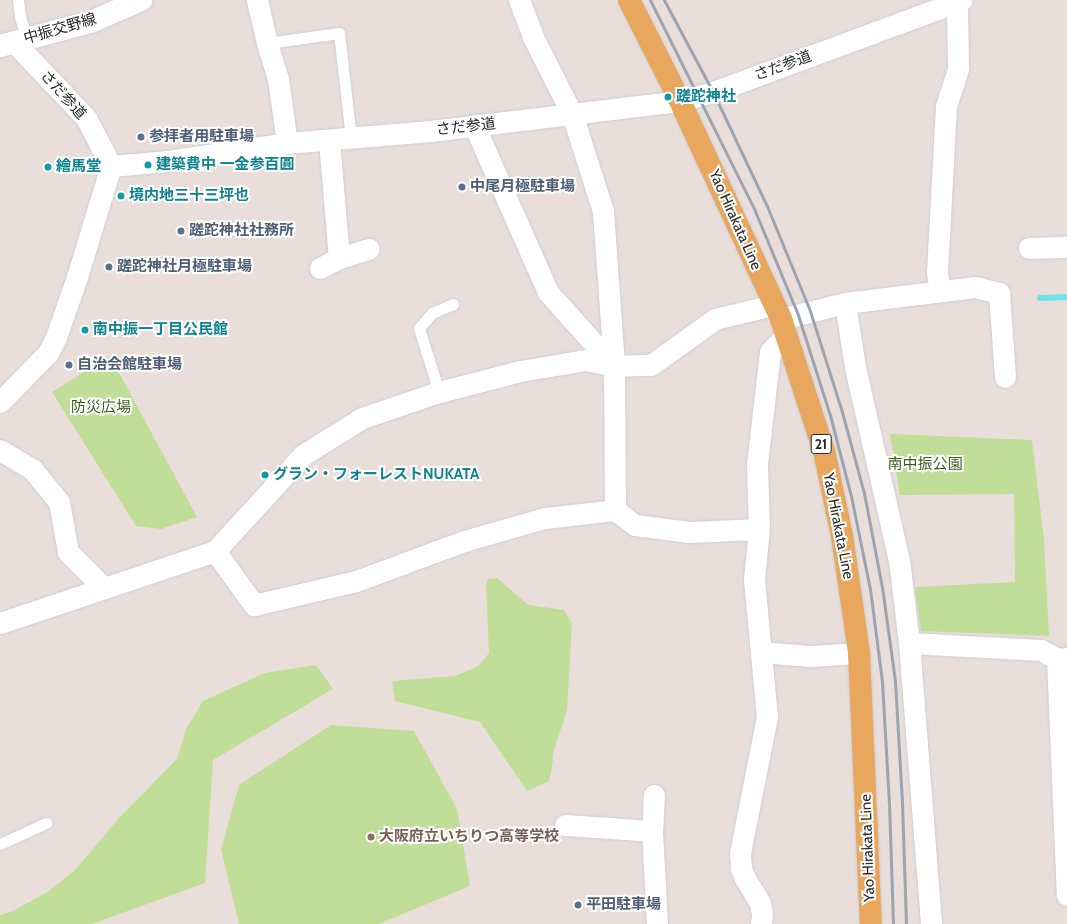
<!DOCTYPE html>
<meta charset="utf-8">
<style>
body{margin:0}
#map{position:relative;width:1067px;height:924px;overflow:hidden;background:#e9ded9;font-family:Cabin,"Noto Sans JP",sans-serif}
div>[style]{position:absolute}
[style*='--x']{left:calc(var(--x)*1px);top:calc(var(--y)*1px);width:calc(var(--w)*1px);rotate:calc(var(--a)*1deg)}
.green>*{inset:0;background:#c0de97}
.stream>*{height:6px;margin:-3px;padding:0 3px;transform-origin:3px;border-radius:3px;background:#6fe4e8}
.roads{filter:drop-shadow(0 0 1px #c7cfd9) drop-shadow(0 0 1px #c7cfd9)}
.service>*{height:11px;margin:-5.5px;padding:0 5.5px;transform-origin:5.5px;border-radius:5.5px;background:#fff}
.minor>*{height:21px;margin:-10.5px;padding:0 10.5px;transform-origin:10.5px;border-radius:10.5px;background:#fff}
.tertiary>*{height:22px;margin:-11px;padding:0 11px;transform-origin:11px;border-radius:11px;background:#fff}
.primary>*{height:22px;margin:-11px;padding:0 11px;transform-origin:11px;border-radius:11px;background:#e9a75e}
.rail>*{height:3px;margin:-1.5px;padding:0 1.5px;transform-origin:1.5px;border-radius:1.5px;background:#9ca4b1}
.dots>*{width:11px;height:11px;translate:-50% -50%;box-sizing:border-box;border:2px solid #fff;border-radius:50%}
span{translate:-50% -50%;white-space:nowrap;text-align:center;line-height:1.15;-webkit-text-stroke:4px #fff;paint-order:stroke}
.shield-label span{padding:1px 3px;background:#fff;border:1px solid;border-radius:3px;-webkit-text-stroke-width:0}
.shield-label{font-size:14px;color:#272727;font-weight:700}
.street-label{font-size:15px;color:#272727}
.culture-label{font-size:15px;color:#0d838f;font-weight:700}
.left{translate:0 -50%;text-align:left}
.service-label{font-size:15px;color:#4e5e75;font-weight:700}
.park-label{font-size:15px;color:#3a5f1c}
.education-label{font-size:15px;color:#785e54;font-weight:700}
</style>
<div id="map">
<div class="green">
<div style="clip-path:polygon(110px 356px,197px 517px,161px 529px,136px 526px,52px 392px)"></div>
<div style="clip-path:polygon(890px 434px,1032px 440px,1044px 539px,1049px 636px,921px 631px,915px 587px,1015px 582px,1014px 494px,900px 495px)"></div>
<div style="clip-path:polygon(497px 578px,528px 605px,564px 610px,572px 624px,567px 710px,554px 750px,551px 774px,549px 781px,527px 791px,480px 722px,395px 701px,392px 681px,455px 676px,478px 666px,489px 653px,486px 586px,488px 579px)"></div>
<div style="clip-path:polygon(316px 665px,333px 689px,213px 760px,205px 883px,92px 924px,0 924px,0 915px,13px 911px,49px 891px,75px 870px,119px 818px,177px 759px,186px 729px,203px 701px,265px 673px)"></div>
<div style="clip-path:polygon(331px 725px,414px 731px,457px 809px,470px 886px,379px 924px,239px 924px,221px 849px,239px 785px)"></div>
</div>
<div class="stream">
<div style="--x:1040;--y:298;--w:27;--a:-2"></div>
</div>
<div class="roads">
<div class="service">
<div style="--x:18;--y:0;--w:17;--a:83"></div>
<div style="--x:20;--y:17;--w:23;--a:72"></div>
<div style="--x:267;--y:43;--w:73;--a:-7.9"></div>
<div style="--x:339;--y:33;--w:107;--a:83.5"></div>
<div style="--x:439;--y:392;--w:67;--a:-107.4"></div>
<div style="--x:419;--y:328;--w:20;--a:-49"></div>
<div style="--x:432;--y:313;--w:23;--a:-23"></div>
<div style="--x:0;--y:844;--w:51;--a:-24.5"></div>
</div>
<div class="minor">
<div style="--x:257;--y:0;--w:44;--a:76.9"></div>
<div style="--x:267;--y:43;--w:38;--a:73"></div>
<div style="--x:278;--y:79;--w:65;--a:82"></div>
<div style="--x:519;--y:0;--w:40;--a:69"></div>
<div style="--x:533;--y:37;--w:86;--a:63.1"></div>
<div style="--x:572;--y:114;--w:102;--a:72.3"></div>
<div style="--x:603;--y:211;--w:155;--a:85.9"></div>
<div style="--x:614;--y:366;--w:144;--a:89.6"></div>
<div style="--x:14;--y:42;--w:105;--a:46.5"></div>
<div style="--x:86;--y:118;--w:54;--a:62.5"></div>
<div style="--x:111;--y:166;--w:57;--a:-5"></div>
<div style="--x:168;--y:161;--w:120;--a:-8.6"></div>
<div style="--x:287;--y:143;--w:144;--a:-4.8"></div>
<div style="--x:431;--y:131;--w:251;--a:-6.9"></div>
<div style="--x:680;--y:101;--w:34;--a:-15"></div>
<div style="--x:713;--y:92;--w:265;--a:-20.3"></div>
<div style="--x:474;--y:125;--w:183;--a:66.1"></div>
<div style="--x:548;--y:292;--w:99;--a:48.3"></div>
<div style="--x:329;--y:140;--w:118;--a:85.2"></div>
<div style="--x:1029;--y:248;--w:38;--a:-2"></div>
<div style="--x:320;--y:268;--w:21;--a:-28"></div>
<div style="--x:339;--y:258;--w:31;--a:-17"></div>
<div style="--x:940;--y:291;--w:19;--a:-99"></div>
<div style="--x:937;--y:272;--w:166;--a:-86.9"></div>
<div style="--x:946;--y:106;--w:40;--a:-72"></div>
<div style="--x:958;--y:68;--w:67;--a:-90.9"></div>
<div style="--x:845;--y:303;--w:65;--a:81.1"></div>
<div style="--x:855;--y:367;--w:198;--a:77.2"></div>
<div style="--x:899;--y:560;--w:84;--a:83.1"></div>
<div style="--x:909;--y:643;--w:282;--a:85.5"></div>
<div style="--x:781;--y:319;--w:66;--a:-14"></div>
<div style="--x:845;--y:303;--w:131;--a:-7"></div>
<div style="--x:975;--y:287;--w:25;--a:14"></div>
<div style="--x:999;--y:293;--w:84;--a:85.9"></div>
<div style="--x:0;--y:402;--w:69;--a:-45.6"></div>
<div style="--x:48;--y:353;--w:18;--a:-63"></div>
<div style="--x:56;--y:337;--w:64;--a:-70.7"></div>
<div style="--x:77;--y:277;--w:116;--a:-73"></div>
<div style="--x:0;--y:450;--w:39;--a:31"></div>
<div style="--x:33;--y:470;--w:41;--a:50.9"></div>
<div style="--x:59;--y:502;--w:51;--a:79.8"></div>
<div style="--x:68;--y:552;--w:51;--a:45"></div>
<div style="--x:215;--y:551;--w:130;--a:-47.5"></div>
<div style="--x:303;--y:455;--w:70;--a:-32.1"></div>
<div style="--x:362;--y:418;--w:81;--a:-18.7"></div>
<div style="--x:439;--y:392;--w:84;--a:-14.5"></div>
<div style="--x:520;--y:371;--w:67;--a:-9.5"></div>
<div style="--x:586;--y:360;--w:29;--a:12"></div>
<div style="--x:614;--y:366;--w:37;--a:-2"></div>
<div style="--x:651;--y:365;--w:79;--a:-35.7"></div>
<div style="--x:715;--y:319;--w:60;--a:-13.6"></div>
<div style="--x:0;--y:623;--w:227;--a:-18.5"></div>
<div style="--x:215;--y:551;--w:67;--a:54.2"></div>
<div style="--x:254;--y:605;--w:105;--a:-13.2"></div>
<div style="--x:356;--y:581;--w:115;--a:-20.3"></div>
<div style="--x:464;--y:541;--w:84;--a:-15.9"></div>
<div style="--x:545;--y:518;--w:70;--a:-6.5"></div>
<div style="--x:615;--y:510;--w:25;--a:37"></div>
<div style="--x:635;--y:525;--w:55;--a:7.3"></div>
<div style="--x:690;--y:532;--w:69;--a:-2.5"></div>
<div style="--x:909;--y:643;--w:132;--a:3"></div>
<div style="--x:1041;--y:650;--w:18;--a:29"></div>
<div style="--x:1057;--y:659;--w:10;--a:-6"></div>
<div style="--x:761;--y:652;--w:49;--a:4.7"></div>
<div style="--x:810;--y:656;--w:49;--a:-3.5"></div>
<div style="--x:1057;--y:659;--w:236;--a:87.6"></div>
<div style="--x:654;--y:795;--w:36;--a:93"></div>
<div style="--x:652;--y:831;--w:93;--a:86.9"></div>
<div style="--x:565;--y:825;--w:87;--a:3.9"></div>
<div style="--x:761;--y:924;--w:10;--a:-84"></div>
<div style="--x:762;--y:914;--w:11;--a:-100"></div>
<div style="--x:760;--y:903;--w:31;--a:-121"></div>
<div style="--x:744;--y:876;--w:9;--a:-111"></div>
<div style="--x:741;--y:868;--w:15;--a:-94"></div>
<div style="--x:740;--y:853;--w:139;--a:-78.8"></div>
<div style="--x:767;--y:717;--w:139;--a:-95.4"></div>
<div style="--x:754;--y:579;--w:50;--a:-84.3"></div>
<div style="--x:759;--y:529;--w:65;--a:-91.8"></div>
<div style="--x:757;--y:464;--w:113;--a:-83.4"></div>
<div style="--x:770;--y:352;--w:22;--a:-47"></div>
</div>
<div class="tertiary">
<div style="--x:0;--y:46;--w:94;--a:-14.8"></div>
<div style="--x:91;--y:22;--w:55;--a:-23.7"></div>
</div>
<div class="primary">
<div style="--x:629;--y:0;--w:113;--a:63.2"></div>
<div style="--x:680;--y:101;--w:240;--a:65.1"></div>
<div style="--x:781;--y:319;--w:139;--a:72"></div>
<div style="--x:824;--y:451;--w:87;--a:78"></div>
<div style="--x:842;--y:536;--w:118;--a:81.7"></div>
<div style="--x:859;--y:653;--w:271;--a:87.5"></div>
</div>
</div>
<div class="rail">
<div style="--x:650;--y:0;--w:236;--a:63.5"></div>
<div style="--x:755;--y:211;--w:113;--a:67.5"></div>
<div style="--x:798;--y:315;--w:105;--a:72.3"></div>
<div style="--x:830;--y:415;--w:84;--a:75.5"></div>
<div style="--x:851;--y:496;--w:95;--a:78.5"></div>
<div style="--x:870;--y:589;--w:94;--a:82.6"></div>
<div style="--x:882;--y:682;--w:121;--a:86.7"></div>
<div style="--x:889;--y:803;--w:121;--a:88.1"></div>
<div style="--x:664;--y:0;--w:104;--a:62"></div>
<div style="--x:713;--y:92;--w:126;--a:64.7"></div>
<div style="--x:767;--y:206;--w:113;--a:67.7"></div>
<div style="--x:810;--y:311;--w:106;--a:72.4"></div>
<div style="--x:842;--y:412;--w:84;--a:74.8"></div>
<div style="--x:864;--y:493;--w:96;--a:79.2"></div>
<div style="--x:882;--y:587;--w:95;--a:82.1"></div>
<div style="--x:895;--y:681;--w:122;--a:86.7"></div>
<div style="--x:902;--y:803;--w:121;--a:88.1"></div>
</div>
<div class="dots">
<div style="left:668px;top:97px;background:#0f9aa8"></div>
<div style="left:141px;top:137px;background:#5c6f8a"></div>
<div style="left:148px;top:165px;background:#0f9aa8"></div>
<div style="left:48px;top:167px;background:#0f9aa8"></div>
<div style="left:462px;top:187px;background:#5c6f8a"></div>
<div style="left:121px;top:196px;background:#0f9aa8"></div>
<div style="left:181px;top:231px;background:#5c6f8a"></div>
<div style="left:109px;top:267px;background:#5c6f8a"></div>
<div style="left:85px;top:330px;background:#0f9aa8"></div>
<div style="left:69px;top:365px;background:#5c6f8a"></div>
<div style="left:265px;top:475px;background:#0f9aa8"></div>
<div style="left:371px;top:837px;background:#8d6e63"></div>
<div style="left:578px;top:905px;background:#5c6f8a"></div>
</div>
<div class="shield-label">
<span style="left:821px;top:444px">21</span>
</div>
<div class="street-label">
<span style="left:60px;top:29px;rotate:-16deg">中振交野線</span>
<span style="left:783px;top:66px;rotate:-20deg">さだ参道</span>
<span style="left:63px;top:95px;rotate:48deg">さだ参道</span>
<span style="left:466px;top:127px;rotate:-6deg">さだ参道</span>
<span style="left:735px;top:220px;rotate:66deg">Yao Hirakata Line</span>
<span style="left:838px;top:526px;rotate:79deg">Yao Hirakata Line</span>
<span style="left:868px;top:848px;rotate:-92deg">Yao Hirakata Line</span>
</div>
<div class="culture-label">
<span class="left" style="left:676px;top:97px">蹉跎神社</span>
<span class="left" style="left:156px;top:165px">建築費中 一金参百圓</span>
<span class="left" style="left:56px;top:167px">繪馬堂</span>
<span class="left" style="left:129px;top:196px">境内地三十三坪也</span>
<span class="left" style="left:93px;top:330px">南中振一丁目公民館</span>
<span class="left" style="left:273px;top:475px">グラン・フォーレストNUKATA</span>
</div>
<div class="service-label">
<span class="left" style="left:149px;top:137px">参拝者用駐車場</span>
<span class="left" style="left:470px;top:187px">中尾月極駐車場</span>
<span class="left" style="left:189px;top:231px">蹉跎神社社務所</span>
<span class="left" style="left:117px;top:267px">蹉跎神社月極駐車場</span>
<span class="left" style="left:77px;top:365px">自治会館駐車場</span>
<span class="left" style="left:586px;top:905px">平田駐車場</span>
</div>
<div class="park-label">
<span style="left:101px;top:408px">防災広場</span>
<span style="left:925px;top:465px">南中振公園</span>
</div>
<div class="education-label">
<span class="left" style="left:379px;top:837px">大阪府立いちりつ高等学校</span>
</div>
</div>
